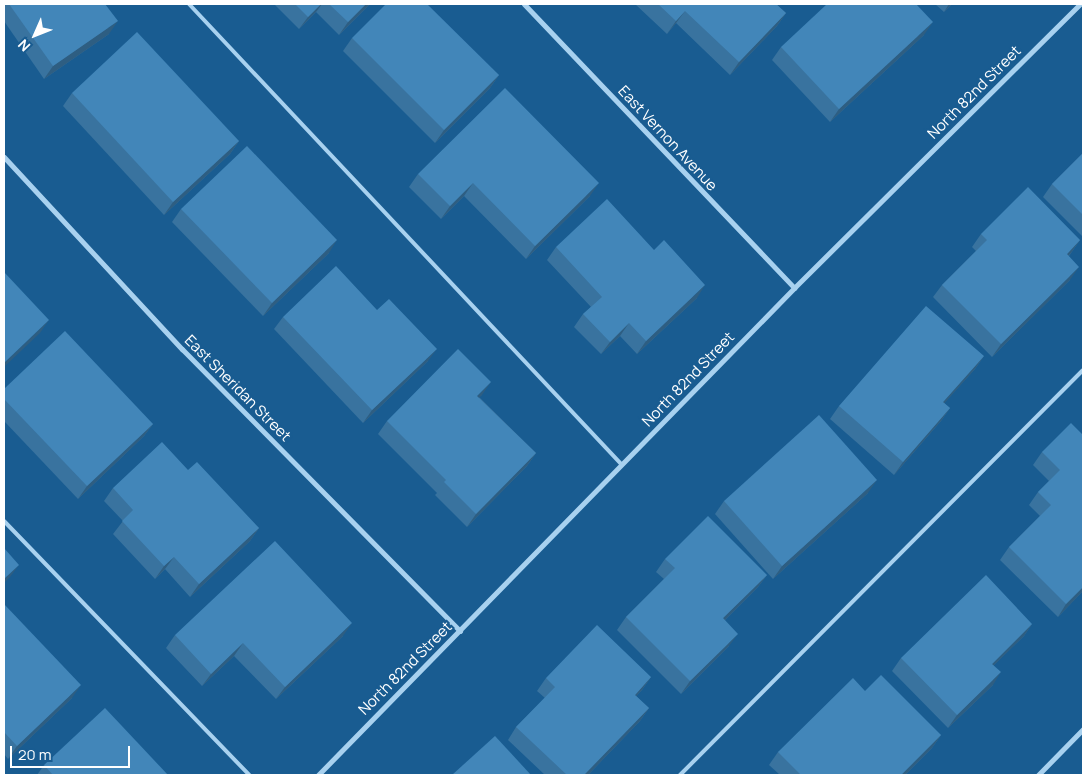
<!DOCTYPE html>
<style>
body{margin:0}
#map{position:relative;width:1087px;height:779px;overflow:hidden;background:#195c91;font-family:Manrope,sans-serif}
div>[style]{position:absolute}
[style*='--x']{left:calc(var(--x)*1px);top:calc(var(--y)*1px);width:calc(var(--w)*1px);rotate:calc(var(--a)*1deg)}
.service>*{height:4px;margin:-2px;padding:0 2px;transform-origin:2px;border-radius:2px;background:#a8d1ef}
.minor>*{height:5px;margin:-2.5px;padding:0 2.5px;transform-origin:2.5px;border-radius:2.5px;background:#a8d1ef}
.wall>*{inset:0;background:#39739f}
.shaded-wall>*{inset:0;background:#2e5e82}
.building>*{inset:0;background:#4286b9}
span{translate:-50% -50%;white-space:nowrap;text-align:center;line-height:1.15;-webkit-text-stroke:4px #195c91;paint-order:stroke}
.street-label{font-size:15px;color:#fff}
.frame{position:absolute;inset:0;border:5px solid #fff;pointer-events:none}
.north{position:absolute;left:10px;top:10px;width:50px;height:50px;-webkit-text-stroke:4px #195c91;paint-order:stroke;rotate:226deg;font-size:14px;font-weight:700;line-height:20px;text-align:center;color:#fff}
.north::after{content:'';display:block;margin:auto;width:18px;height:22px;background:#fff;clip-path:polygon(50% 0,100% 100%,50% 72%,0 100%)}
.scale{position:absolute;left:10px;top:746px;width:120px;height:22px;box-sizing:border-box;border:2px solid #fff;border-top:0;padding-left:6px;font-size:15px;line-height:18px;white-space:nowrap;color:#fff;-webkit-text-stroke:4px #195c91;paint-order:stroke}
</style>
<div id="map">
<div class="service">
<div style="--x:189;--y:4;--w:632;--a:46.79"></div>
<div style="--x:4;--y:521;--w:353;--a:46"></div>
<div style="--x:680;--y:775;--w:571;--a:-45.14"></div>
</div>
<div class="minor">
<div style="--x:524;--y:4;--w:392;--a:46.4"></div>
<div style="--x:4;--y:157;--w:262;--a:47.2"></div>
<div style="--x:182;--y:349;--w:396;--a:45.4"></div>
<div style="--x:318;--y:775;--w:681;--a:-45.65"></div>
<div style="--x:794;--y:288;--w:403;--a:-44.8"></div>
<div style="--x:1038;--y:775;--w:64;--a:-45.6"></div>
</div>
<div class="wall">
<div style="clip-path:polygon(4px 4px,105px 4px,109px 34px,44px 79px,4px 21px)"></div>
<div style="clip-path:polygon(274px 4px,370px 4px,339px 35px,316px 12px,299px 29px)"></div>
<div style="clip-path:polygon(635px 4px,776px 4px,786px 13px,777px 26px,730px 75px,676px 23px,667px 34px)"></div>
<div style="clip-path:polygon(935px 4px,952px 4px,944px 12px)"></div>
<div style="clip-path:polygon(924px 35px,830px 122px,772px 60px,781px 47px)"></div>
<div style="clip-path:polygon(352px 38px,499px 75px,490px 88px,435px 143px,343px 51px)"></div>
<div style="clip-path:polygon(72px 93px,239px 141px,230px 154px,164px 215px,63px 106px)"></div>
<div style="clip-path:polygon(1083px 153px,1083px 237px,1043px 197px,1052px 184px)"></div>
<div style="clip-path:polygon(418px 174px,590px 196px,526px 259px,464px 196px,441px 219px,409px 187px)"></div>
<div style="clip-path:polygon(181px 209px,329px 253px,263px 316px,172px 222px)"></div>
<div style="clip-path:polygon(981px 234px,1080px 240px,1069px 256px,1070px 280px,992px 357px,933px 297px,942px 285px,976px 251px,972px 247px)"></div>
<div style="clip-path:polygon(556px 247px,697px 298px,637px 354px,620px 336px,601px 354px,574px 327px,583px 314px,591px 307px,547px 260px)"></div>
<div style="clip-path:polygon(377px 310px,428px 361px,363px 423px,274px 329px,283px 317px)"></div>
<div style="clip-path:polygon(984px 356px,975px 369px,944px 403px,950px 408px,941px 421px,894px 475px,830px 419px,839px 406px)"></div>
<div style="clip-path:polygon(4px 389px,153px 424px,144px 436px,78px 499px,4px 421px)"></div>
<div style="clip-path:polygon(482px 395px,479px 397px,536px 453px,527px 466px,467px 527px,435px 495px,437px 493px,378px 434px,387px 421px)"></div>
<div style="clip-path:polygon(1083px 435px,1083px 591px,1058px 617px,1000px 560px,1009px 547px,1040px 516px,1029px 505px,1038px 492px,1049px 481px,1033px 465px,1042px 452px)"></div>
<div style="clip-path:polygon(188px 470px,259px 528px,250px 541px,190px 597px,165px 569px,155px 579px,113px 534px,123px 521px,104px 501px,113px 488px)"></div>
<div style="clip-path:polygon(868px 493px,773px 579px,715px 514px,724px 501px)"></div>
<div style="clip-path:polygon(665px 559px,767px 575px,758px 587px,725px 620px,729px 646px,681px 694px,617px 630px,626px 617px,664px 579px,656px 572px)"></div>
<div style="clip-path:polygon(4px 604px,72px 698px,8px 759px,4px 754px)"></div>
<div style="clip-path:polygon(1032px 624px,1024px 636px,994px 665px,993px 685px,948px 728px,892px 671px,901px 658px)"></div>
<div style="clip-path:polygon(175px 635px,343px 636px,276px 699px,234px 656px,202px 686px,166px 648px)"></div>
<div style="clip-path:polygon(651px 677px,642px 690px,636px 696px,649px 708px,640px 721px,588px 775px,545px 775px,508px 740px,516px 727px,545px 698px,537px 691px,546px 678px)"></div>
<div style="clip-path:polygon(865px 691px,941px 735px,932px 748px,905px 775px,780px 775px,769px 765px,778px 752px)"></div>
<div style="clip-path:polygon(44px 765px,168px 775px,37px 775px)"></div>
</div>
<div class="shaded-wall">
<div style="clip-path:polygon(321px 4px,322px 4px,316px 12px,299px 29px,308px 17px)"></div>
<div style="clip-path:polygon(366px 4px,370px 4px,339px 35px,348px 22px)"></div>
<div style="clip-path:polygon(949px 4px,952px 4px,944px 12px)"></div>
<div style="clip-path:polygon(685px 11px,676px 23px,667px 34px,676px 21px)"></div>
<div style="clip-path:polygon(786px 13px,777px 26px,730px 75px,739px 62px)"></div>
<div style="clip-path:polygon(118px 21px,109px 34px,44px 79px,53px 66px)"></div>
<div style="clip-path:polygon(933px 22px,924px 35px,830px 122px,839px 109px)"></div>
<div style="clip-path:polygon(499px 75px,490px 88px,435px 143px,444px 130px)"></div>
<div style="clip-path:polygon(239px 141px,230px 154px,164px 215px,173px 202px)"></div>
<div style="clip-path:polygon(473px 183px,464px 196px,441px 219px,450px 206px)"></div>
<div style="clip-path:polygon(599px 183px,590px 196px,526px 259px,535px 246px)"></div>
<div style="clip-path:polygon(337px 240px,329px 253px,263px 316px,272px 303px)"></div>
<div style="clip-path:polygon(1080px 240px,1071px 253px,1058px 267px,1067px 254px)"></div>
<div style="clip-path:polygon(1079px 267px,1070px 280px,992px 357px,1001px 344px)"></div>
<div style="clip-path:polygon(705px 285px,697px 298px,637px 354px,646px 341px)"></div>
<div style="clip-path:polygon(49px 320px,40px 333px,4px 367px,4px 363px)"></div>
<div style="clip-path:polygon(629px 323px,620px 336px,601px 354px,610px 342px)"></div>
<div style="clip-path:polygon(437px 349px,428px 361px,363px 423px,372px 410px)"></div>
<div style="clip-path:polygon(984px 356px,975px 369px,934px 415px,943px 402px)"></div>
<div style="clip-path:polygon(491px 382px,482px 395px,468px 408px,477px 396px)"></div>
<div style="clip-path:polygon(950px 408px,941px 421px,894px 475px,903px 462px)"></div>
<div style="clip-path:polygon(153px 424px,144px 436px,78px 499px,87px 486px)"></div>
<div style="clip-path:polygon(536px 453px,527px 466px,467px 527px,476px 514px)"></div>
<div style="clip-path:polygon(877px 480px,868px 493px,773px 579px,782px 566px)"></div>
<div style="clip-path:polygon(259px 528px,250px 541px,190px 597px,199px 584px)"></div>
<div style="clip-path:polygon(174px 557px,165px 569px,155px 579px,164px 566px)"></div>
<div style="clip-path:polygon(19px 565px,10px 577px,4px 583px,4px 579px)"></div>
<div style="clip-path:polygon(767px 575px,758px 587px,714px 631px,723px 618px)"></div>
<div style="clip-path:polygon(1083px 587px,1083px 591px,1058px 617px,1066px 604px)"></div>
<div style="clip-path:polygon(352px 623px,343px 636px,276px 699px,285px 687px)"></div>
<div style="clip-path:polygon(1032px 624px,1024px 636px,983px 676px,992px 664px)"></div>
<div style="clip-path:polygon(738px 634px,729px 646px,681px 694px,690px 681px)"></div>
<div style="clip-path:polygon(243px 643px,234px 656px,202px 686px,211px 674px)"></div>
<div style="clip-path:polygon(1001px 672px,993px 685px,948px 728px,957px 715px)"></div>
<div style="clip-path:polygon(651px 677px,642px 690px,626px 707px,635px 695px)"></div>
<div style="clip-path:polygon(81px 685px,72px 698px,8px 759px,17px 746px)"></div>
<div style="clip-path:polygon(649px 708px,640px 721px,588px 775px,584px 775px)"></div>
<div style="clip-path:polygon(941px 735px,932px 748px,905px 775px,901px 775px)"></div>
</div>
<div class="building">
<div style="clip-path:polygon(9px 4px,105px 4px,118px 21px,53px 66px)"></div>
<div style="clip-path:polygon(295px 4px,321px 4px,308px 17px)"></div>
<div style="clip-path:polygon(329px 4px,366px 4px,348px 22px)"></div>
<div style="clip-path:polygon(386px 4px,427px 4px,499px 75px,444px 130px,352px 38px)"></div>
<div style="clip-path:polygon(658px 4px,776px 4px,786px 13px,739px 62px,685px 11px,676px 21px)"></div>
<div style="clip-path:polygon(827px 4px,916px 4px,933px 22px,839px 109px,781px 47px)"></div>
<div style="clip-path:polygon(137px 32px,239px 141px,173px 202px,72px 93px)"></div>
<div style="clip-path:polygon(505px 88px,599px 183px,535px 246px,473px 183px,450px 206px,418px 174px)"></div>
<div style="clip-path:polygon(247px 146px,337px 240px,272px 303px,181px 209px)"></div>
<div style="clip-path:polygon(1083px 153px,1083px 215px,1052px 184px)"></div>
<div style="clip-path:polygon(1028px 187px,1080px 240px,1067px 254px,1079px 267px,1001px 344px,942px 285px,987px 240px,981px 234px)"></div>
<div style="clip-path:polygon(607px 199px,654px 250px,664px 240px,705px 285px,646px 341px,629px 323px,610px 342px,583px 314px,602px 297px,556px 247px)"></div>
<div style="clip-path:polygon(336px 266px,377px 310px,389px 299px,437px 349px,372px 410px,283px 317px)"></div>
<div style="clip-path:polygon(4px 272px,49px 320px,4px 363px)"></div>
<div style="clip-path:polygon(926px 306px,984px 356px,943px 402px,950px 408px,903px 462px,839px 406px)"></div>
<div style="clip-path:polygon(65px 331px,153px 424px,87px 486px,4px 399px,4px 389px)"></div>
<div style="clip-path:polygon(458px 349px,491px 382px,477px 396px,536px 453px,476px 514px,444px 482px,446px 480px,387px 421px)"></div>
<div style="clip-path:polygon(819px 415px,877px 480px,782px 566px,724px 501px)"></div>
<div style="clip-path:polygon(1071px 423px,1083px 435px,1083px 587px,1066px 604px,1009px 547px,1051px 505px,1038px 492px,1060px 470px,1042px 452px)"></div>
<div style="clip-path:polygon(162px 442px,188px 470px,197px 462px,259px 528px,199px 584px,174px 557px,164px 566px,122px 521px,133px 510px,113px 488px)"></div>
<div style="clip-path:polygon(708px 516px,767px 575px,723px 618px,738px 634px,690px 681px,626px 617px,675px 568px,665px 559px)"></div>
<div style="clip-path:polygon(275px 541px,352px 623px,285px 687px,243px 643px,211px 674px,175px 635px)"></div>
<div style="clip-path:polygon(4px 548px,19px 565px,4px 579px)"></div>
<div style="clip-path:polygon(986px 575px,1032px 624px,992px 664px,1001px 672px,957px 715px,901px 658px)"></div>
<div style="clip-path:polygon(4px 604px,81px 685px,17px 746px,4px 732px)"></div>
<div style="clip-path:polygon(597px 625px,651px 677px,635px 695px,649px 708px,584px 775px,567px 775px,516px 727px,555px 687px,546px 678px)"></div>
<div style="clip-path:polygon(881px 675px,941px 735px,901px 775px,801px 775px,778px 752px,853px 678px,865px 691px)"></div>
<div style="clip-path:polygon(105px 708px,168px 775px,53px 775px,44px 765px)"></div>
<div style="clip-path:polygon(495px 736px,531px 775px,452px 775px)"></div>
</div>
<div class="street-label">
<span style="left:974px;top:92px;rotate:-45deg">North 82nd Street</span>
<span style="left:668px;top:138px;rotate:47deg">East Vernon Avenue</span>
<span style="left:688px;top:379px;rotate:-46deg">North 82nd Street</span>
<span style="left:238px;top:388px;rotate:45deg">East Sheridan Street</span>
<span style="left:405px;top:668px;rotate:-45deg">North 82nd Street</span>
</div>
<div class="frame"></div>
<div class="north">N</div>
<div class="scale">20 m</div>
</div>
